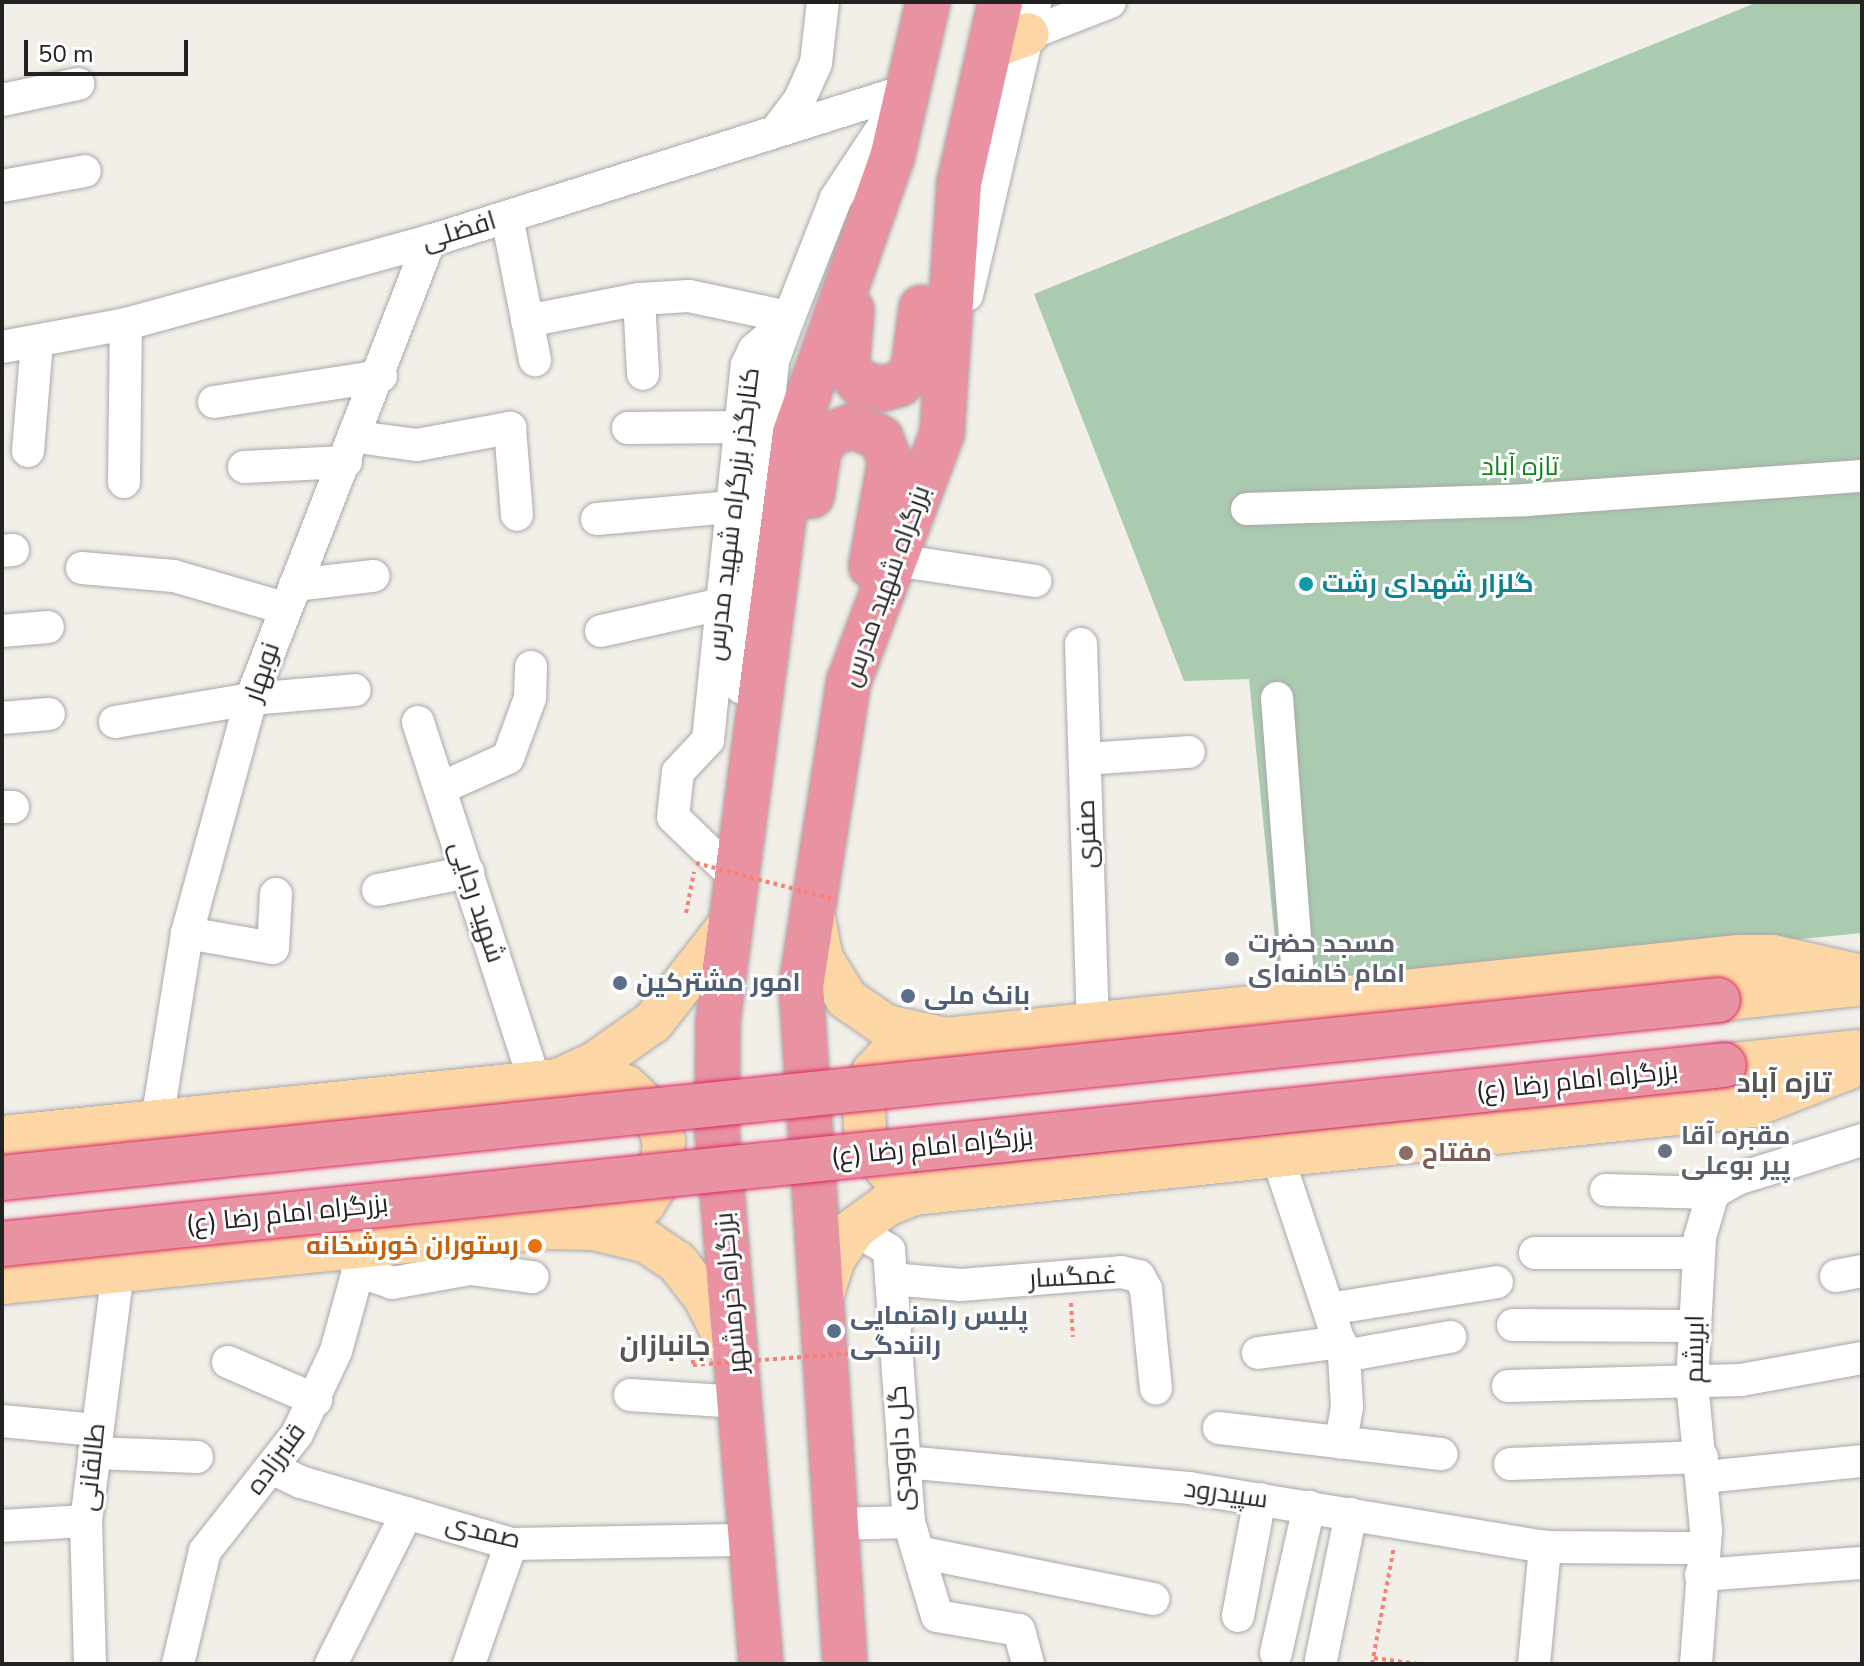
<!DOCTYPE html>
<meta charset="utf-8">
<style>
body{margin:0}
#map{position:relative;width:1864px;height:1666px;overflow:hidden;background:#f2efe9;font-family:"Nunito Sans",Cairo,sans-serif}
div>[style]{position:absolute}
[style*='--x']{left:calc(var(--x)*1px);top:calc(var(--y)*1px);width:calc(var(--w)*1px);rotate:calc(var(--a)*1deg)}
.cemetery>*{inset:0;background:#aacbaf}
.path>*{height:4px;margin-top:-2px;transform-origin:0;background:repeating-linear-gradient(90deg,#fa8072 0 4px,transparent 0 8px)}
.roads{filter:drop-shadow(0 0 2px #a9a9a9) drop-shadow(0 0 2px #a9a9a9)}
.minor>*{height:32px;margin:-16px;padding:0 16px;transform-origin:16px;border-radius:16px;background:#fff}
.major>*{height:42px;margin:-21px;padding:0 21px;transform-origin:21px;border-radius:21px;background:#fcd6a4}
.highway>*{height:44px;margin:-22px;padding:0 22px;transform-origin:22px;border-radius:22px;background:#e892a2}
.path-bridge>*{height:4px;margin-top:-2px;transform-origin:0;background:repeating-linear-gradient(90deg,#fa8072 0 4px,transparent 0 8px)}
.bridges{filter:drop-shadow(0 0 2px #dc2a67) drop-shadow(0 0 2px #dc2a67)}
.highway-bridge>*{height:44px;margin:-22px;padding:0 22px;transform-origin:22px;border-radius:22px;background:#e892a2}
.dots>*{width:22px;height:22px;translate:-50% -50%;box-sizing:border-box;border:4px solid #fff;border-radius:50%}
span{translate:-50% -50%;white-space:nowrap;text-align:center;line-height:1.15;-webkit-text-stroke:6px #fff;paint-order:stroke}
.street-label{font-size:26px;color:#222}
.park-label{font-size:26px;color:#0c8416}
.culture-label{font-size:26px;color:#0d838f;font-weight:700}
.left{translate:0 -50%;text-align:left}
.worship-label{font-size:26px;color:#5b616d;font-weight:700}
.service-label{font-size:26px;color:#4e5e75;font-weight:700}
.education-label{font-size:26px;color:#785e54;font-weight:700}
.food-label{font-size:26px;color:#c56008;font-weight:700}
.right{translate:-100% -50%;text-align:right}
.neighbourhood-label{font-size:28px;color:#555;font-weight:700}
.frame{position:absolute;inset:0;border:4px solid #222;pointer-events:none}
.scale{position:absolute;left:24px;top:40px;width:164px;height:36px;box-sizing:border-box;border:4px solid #222;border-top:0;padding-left:10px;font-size:24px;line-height:28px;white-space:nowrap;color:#222;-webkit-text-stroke:6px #fff;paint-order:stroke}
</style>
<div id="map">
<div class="cemetery">
<div style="clip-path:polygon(1758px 2px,1862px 2px,1862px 933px,1280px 990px,1249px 679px,1184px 681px,1034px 294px)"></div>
</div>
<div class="path">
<div style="--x:686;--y:913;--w:42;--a:-79"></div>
<div style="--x:1071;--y:1303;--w:34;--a:87"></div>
<div style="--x:692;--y:1344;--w:21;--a:87"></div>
<div style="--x:1374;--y:1658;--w:44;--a:7.8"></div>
<div style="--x:1372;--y:1664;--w:119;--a:-79.4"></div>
</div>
<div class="roads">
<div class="minor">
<div style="--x:1028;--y:34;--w:88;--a:-21.3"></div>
<div style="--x:2;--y:100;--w:78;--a:-11.9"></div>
<div style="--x:776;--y:131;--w:40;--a:-53"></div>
<div style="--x:800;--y:99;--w:39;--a:-66"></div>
<div style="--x:816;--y:63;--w:61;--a:-83.5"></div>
<div style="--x:2;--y:186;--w:84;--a:-10.2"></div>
<div style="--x:507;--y:217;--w:146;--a:78.9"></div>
<div style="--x:967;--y:295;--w:301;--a:-76.9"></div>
<div style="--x:639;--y:299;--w:75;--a:86.9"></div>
<div style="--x:527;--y:321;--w:114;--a:-11.1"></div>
<div style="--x:639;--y:299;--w:50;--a:-3.4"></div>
<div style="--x:689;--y:296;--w:102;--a:11.9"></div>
<div style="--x:789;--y:317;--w:47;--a:110"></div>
<div style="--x:773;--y:361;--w:328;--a:95.6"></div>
<div style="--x:2;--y:347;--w:126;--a:-10.5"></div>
<div style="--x:126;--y:324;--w:315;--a:-15.3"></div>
<div style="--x:430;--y:241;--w:501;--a:-17.53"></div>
<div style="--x:214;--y:402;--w:169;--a:-8.8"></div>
<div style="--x:628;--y:428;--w:113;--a:-0.5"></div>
<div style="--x:357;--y:437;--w:61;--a:7.6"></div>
<div style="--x:417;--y:445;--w:95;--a:-10.4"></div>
<div style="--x:510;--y:428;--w:87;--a:85.4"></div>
<div style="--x:28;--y:451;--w:110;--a:-85.3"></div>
<div style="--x:244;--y:467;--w:102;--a:-2.8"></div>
<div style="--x:124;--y:482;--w:158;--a:-89.3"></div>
<div style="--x:1247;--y:509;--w:279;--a:-1.8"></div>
<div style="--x:1526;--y:500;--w:337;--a:-4.1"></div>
<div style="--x:597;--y:519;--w:136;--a:-5.1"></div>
<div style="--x:2;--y:551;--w:11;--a:-5"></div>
<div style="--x:895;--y:560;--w:142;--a:8.5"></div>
<div style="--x:82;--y:568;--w:92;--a:5"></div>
<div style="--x:174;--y:576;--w:115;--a:16.2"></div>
<div style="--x:295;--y:585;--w:79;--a:-6.6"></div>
<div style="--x:2;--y:631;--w:46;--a:-5"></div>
<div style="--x:601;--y:631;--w:124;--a:-12.6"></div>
<div style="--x:1081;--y:644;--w:380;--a:88.2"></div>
<div style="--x:1277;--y:698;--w:305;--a:85.7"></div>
<div style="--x:2;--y:718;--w:47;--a:-4.9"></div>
<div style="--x:115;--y:722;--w:138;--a:-9.6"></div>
<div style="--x:251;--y:699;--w:104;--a:-4.9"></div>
<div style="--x:418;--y:722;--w:379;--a:72"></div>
<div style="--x:1085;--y:759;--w:104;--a:-3.9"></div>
<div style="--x:441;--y:788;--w:73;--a:-24.1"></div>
<div style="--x:508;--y:758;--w:64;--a:-69.9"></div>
<div style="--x:530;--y:698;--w:31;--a:-88"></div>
<div style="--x:2;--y:807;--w:11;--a:0"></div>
<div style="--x:378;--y:890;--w:92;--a:-11.3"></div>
<div style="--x:734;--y:894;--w:25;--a:-104"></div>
<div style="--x:728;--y:870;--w:76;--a:-136.1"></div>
<div style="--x:673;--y:817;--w:45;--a:-83.7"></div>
<div style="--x:678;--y:772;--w:44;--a:-46.8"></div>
<div style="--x:708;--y:740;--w:377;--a:-84.1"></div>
<div style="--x:747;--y:365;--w:17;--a:-65"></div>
<div style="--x:754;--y:350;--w:45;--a:-41.4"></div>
<div style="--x:788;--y:320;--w:131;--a:-68.5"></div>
<div style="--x:836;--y:198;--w:110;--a:-56.5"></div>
<div style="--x:187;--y:933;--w:87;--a:9.9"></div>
<div style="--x:273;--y:948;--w:54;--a:-86.8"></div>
<div style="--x:157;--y:1121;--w:190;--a:-80.9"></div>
<div style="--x:187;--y:933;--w:243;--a:-74.7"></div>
<div style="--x:251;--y:699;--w:492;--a:-68.7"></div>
<div style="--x:1277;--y:1155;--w:212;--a:71.6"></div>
<div style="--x:1344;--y:1356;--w:51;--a:86.6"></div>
<div style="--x:1347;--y:1407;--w:36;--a:100"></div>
<div style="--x:1606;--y:1190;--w:107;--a:1.6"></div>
<div style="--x:854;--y:1229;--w:41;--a:31"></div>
<div style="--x:889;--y:1250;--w:273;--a:85.8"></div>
<div style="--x:909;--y:1522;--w:98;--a:73.4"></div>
<div style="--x:937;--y:1616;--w:83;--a:9.7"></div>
<div style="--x:1019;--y:1630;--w:35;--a:75"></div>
<div style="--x:1535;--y:1253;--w:164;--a:0"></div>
<div style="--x:358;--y:1271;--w:36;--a:19"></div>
<div style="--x:392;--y:1283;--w:79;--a:-10.2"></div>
<div style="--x:470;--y:1269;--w:63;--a:7.4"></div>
<div style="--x:1836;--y:1276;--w:26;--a:-11"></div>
<div style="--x:891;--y:1279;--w:70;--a:4.9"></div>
<div style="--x:961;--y:1285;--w:161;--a:-4.6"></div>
<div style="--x:1121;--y:1272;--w:18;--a:13"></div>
<div style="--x:1139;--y:1276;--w:15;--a:62"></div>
<div style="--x:1146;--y:1289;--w:100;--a:84.3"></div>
<div style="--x:1329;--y:1309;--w:170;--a:-9.1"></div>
<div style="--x:1513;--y:1325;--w:182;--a:0.3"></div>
<div style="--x:1258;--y:1353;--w:83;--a:-7.6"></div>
<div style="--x:1344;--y:1356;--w:108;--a:-10.2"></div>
<div style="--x:228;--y:1362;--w:96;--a:23.4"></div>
<div style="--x:1508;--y:1386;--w:233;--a:-1.5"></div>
<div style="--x:1741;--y:1380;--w:123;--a:-10.3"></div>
<div style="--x:630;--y:1395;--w:110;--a:3.6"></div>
<div style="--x:2;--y:1421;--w:94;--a:5.5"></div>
<div style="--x:1219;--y:1428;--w:224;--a:6.7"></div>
<div style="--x:94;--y:1453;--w:103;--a:2.2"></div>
<div style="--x:904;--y:1462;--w:286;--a:5.2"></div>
<div style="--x:1189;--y:1488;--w:361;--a:9.4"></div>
<div style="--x:1545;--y:1547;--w:159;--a:0.4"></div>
<div style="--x:1510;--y:1464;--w:192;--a:-2.1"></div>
<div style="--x:272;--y:1468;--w:32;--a:26"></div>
<div style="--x:301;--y:1482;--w:219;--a:16.4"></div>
<div style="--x:511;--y:1544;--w:240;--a:-1"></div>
<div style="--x:1705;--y:1477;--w:158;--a:-5.8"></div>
<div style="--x:835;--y:1524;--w:74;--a:-1.5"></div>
<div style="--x:2;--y:1526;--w:84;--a:-3.4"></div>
<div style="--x:918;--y:1552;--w:240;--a:11.3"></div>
<div style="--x:1701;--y:1575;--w:161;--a:-4.3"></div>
<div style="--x:1238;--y:1616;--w:119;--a:-79.4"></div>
<div style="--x:1276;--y:1653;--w:150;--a:-77.3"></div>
<div style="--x:1321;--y:1660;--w:149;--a:-78.4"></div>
<div style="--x:90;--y:1664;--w:143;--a:-91.6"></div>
<div style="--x:86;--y:1521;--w:252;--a:-82.7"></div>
<div style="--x:178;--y:1664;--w:116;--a:-76.6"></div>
<div style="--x:205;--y:1551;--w:149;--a:-51.8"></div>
<div style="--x:297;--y:1434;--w:92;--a:-64.8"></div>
<div style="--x:336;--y:1351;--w:83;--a:-74.6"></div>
<div style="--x:358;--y:1271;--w:24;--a:-109"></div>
<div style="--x:331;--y:1664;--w:169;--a:-63.3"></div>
<div style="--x:469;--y:1664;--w:127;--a:-70.7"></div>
<div style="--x:1534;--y:1664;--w:118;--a:-84.6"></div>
<div style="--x:1696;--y:1664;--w:134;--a:-85.7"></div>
<div style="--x:1706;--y:1530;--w:149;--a:-95.4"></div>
<div style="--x:1692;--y:1382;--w:145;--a:-86.8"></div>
<div style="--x:1700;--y:1237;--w:46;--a:-73.5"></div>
<div style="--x:1713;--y:1193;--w:28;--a:-30"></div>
<div style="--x:1737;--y:1179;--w:131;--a:-17.3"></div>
</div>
<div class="major">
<div style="--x:990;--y:48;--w:40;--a:-20.2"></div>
<div style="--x:813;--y:913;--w:47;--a:78.9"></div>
<div style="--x:822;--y:959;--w:47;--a:58"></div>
<div style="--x:847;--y:999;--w:47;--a:34.7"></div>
<div style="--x:886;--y:1026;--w:61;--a:12.2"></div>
<div style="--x:946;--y:1039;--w:797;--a:-5.98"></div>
<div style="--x:1739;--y:956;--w:34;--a:0"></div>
<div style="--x:1773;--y:956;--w:91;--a:12.7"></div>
<div style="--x:1718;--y:1000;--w:140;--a:-6.2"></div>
<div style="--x:1724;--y:1065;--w:135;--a:-6"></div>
<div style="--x:564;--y:1079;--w:32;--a:-4"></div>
<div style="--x:596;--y:1077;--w:31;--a:17"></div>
<div style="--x:626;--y:1086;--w:37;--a:44"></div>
<div style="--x:653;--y:1112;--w:31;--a:69"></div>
<div style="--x:664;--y:1141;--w:37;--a:96"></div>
<div style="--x:660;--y:1178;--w:31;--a:122"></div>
<div style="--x:644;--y:1204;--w:32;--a:145"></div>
<div style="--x:618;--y:1222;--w:33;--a:169"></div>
<div style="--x:2;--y:1137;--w:559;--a:-5.85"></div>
<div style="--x:558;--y:1080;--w:41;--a:-24.7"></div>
<div style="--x:595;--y:1063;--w:71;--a:-35.3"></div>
<div style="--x:653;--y:1022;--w:126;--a:-51.8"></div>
<div style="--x:893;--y:1177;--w:43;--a:-128.5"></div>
<div style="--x:866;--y:1143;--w:49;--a:-93.5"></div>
<div style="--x:863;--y:1094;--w:24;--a:-66"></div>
<div style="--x:873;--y:1072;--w:25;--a:-47"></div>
<div style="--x:890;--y:1054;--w:25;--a:-29"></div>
<div style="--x:912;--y:1042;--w:25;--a:-9"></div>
<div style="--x:2;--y:1283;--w:546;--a:-5.78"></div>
<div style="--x:545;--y:1228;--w:49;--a:1.2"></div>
<div style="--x:594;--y:1229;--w:55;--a:13.8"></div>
<div style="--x:647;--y:1242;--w:36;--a:34"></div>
<div style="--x:677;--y:1262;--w:46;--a:52.1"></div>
<div style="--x:705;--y:1298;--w:67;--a:63.4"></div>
<div style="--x:821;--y:1300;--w:43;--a:-72.4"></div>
<div style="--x:834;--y:1259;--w:36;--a:-56"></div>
<div style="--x:854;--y:1229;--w:41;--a:-36"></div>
<div style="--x:887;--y:1205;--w:29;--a:-22"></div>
<div style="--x:914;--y:1194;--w:844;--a:-5.99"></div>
<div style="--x:1753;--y:1106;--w:117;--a:-21.5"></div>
</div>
<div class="highway">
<div style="--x:852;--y:310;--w:57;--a:95"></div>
<div style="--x:847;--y:367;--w:19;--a:54"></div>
<div style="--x:858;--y:382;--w:25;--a:16"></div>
<div style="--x:882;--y:389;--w:19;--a:-16"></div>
<div style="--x:900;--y:384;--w:19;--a:-47"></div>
<div style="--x:913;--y:370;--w:63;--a:-82.6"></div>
<div style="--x:812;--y:496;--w:46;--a:-81.2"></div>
<div style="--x:819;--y:451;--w:19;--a:-58"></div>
<div style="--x:829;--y:435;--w:25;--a:-21"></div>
<div style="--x:852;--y:426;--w:31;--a:22"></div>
<div style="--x:881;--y:438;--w:25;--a:69"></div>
<div style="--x:890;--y:461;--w:107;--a:100.3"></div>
<div style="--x:761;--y:1664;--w:536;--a:-94.71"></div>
<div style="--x:717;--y:1130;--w:109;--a:-89.5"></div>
<div style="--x:718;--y:1021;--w:593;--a:-82.54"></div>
<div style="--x:795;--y:433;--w:292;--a:-70.6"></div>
<div style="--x:892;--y:158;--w:160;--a:-77"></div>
<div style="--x:845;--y:1664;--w:679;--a:-93.71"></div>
<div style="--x:801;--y:986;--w:309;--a:-81.1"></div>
<div style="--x:849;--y:681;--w:265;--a:-69.4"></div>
<div style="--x:942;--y:433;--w:251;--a:-86.1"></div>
<div style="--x:959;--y:183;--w:186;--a:-77.2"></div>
</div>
</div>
<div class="path-bridge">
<div style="--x:696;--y:863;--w:145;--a:14.8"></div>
<div style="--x:693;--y:1365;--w:165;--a:-4.2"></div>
</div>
<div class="bridges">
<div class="highway-bridge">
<div style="--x:2;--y:1178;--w:1725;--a:-5.92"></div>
<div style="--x:2;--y:1244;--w:1731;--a:-5.93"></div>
</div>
</div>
<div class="dots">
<div style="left:1306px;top:584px;background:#0f9aa8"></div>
<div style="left:1232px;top:959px;background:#6b7280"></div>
<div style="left:620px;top:983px;background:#5c6f8a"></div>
<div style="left:908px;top:996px;background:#5c6f8a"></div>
<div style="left:1665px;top:1151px;background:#6b7280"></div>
<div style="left:1406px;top:1153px;background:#8d6e63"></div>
<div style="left:535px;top:1246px;background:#e8710a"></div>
<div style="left:834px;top:1331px;background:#5c6f8a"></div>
</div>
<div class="street-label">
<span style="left:459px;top:231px;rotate:-17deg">افضلی</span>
<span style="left:733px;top:514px;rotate:-83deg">کنارگذر بزرگراه شهید مدرس</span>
<span style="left:886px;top:586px;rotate:-70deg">بزرگراه شهید مدرس</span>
<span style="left:262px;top:672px;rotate:-71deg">نوبهار</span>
<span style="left:1087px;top:834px;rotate:-92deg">صفری</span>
<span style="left:477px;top:902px;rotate:72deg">شهید رجایی</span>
<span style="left:1577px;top:1081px;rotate:-6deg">بزرگراه امام رضا (ع)</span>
<span style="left:932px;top:1147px;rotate:-6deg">بزرگراه امام رضا (ع)</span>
<span style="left:287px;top:1214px;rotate:-6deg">بزرگراه امام رضا (ع)</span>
<span style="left:1073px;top:1277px;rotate:-3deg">غمگسار</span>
<span style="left:731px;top:1293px;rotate:-95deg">بزرگراه خرمشهر</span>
<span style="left:1695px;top:1349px;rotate:-89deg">ابریشم</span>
<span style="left:901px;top:1448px;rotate:-93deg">گل داوودی</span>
<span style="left:276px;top:1459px;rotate:-54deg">قنبرزاده</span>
<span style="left:92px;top:1467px;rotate:-84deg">طالقانی</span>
<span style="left:1226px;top:1494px;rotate:8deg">سپیدرود</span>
<span style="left:483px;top:1532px;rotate:13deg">صمدی</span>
</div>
<div class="park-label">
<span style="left:1520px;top:467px">تازه آباد</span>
</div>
<div class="culture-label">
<span class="left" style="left:1322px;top:584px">گلزار شهدای رشت</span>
</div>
<div class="worship-label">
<span class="left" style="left:1248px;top:959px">مسجد حضرت<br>امام خامنه‌ای</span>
<span class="left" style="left:1681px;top:1151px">مقبره آقا<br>پیر بوعلی</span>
</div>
<div class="service-label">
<span class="left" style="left:636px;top:983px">امور مشترکین</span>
<span class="left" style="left:924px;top:996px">بانک ملی</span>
<span class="left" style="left:850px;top:1331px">پلیس راهنمایی<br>رانندگی</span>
</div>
<div class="education-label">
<span class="left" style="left:1422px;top:1153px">مفتاح</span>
</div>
<div class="food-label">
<span class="right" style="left:519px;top:1246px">رستوران خورشخانه</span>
</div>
<div class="neighbourhood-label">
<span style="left:1784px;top:1083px">تازه آباد</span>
<span style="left:665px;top:1346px">جانبازان</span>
</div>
<div class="frame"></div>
<div class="scale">50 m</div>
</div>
